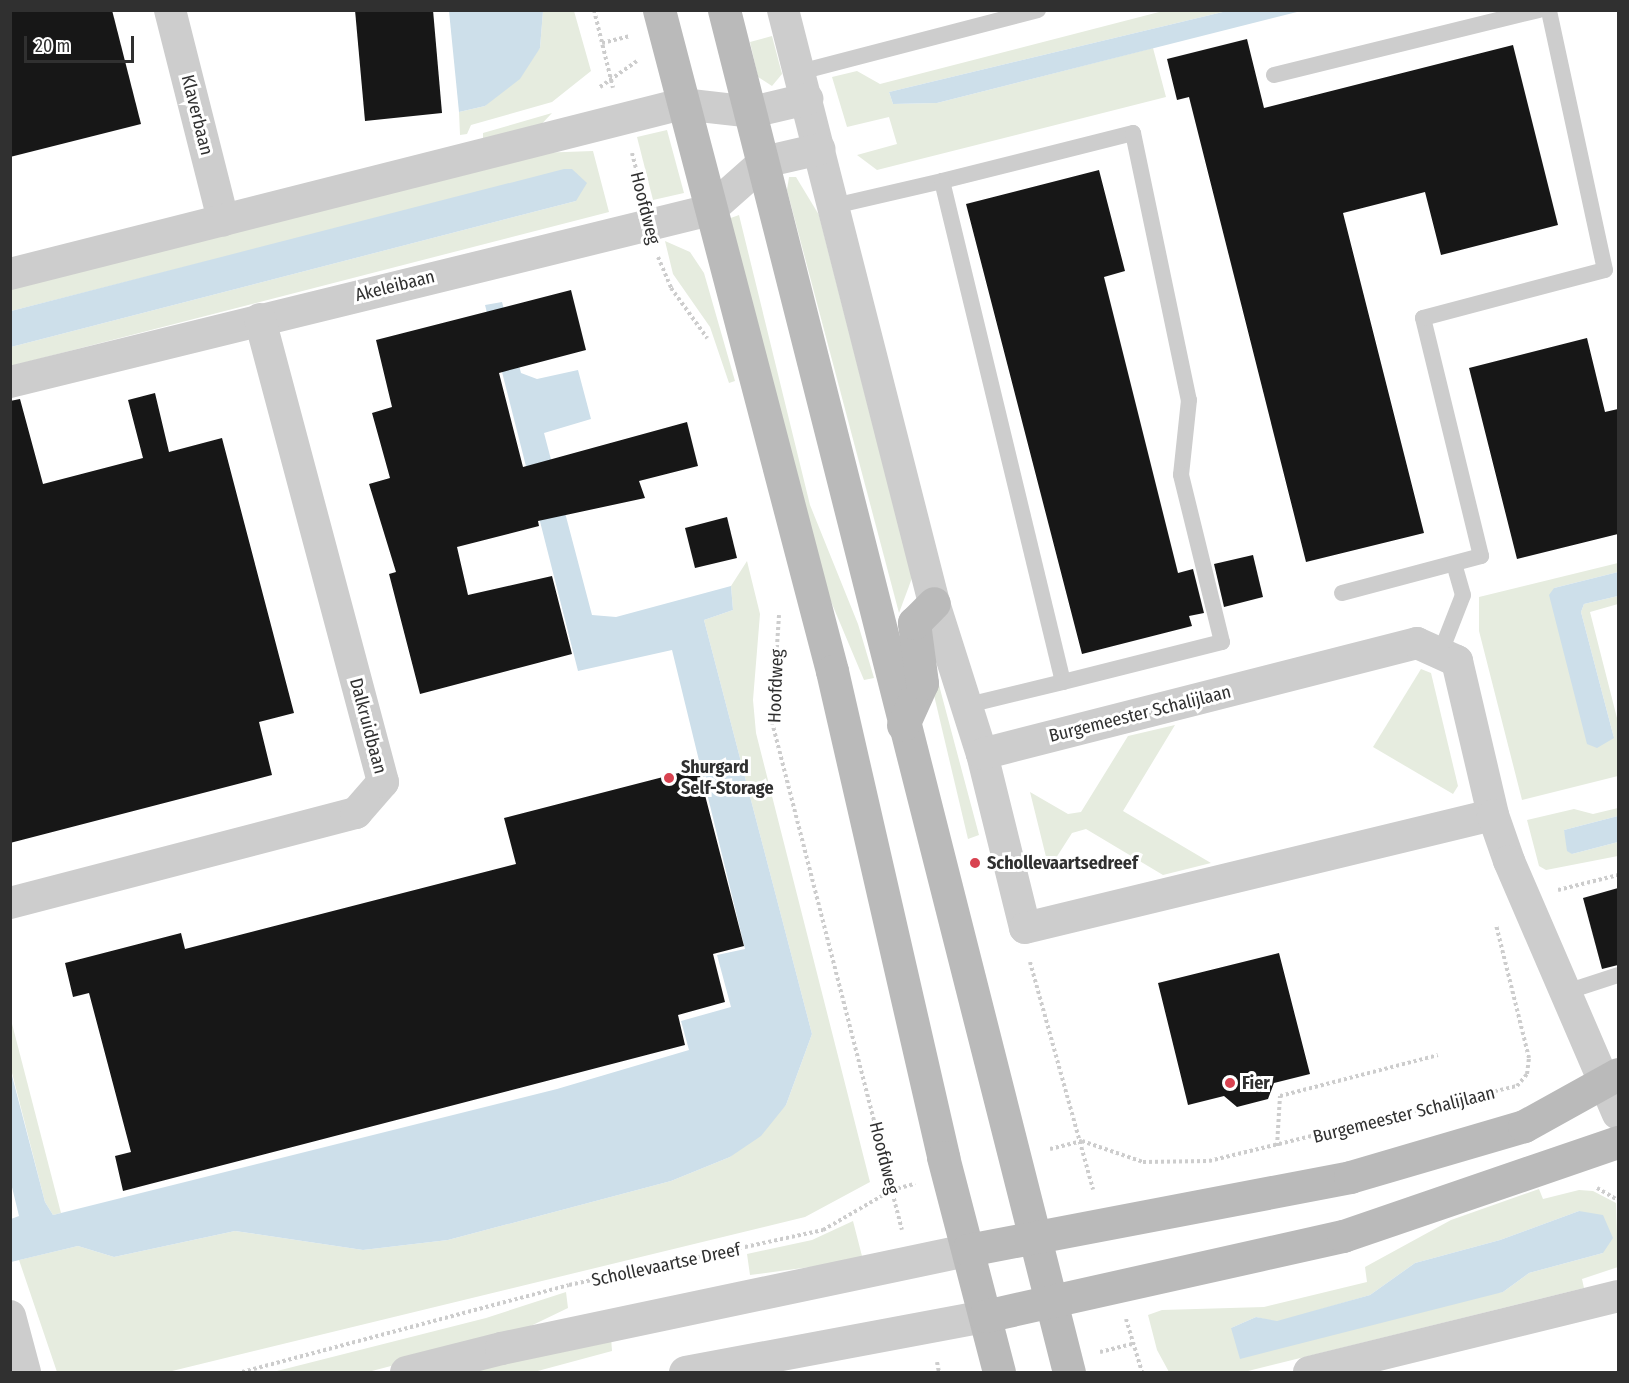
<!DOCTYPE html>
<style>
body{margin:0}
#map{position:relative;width:1629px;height:1383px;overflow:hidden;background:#fff;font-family:"Fira Sans Condensed",sans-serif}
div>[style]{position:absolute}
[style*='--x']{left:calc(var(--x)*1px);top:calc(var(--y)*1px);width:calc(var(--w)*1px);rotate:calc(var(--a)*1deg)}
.green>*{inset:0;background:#e6ecdf}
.water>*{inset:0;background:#cddfea}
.building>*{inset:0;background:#171717}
.path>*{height:4px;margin-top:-2px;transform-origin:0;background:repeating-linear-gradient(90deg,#cdcdcd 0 3px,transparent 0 6px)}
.service>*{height:16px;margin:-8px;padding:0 8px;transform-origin:8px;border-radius:8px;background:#cdcdcd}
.minor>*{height:32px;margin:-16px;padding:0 16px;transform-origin:16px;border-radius:16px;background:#cdcdcd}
.tertiary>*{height:33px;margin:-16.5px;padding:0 16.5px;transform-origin:16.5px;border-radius:16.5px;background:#cdcdcd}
.secondary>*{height:33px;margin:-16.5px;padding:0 16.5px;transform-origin:16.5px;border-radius:16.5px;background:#bababa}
.dots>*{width:16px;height:16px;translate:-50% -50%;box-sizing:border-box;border:3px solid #fff;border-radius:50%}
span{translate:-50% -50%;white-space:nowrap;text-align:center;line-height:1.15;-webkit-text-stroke:6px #fff;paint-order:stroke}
.street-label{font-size:18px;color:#303030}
.poi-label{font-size:18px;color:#303030;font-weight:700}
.left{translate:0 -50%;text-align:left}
.frame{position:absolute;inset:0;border:12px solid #303030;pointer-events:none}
.scale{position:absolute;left:24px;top:36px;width:110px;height:27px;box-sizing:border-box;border:3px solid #303030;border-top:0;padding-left:8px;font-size:18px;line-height:21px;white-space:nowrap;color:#303030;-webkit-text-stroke:4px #fff;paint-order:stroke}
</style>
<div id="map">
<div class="green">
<div style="clip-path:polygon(543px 11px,574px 11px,591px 71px,552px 102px,471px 125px,467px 134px,460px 135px,459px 112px,485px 106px,540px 48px)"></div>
<div style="clip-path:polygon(1163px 11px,1227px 11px,889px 92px,893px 104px,937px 103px,1153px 48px,1166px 97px,877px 170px,857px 155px,897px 144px,889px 117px,847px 127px,832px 77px,857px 71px,880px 84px)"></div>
<div style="clip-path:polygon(772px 36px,782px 74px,772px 86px,758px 77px,750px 42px)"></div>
<div style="clip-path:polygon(552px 113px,537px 129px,483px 141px,483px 133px)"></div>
<div style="clip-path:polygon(667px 130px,684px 193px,653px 200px,637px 137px)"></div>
<div style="clip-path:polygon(593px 151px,609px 212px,11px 366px,11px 347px,576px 201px,572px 169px,11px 311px,11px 289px,537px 153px)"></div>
<div style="clip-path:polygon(789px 177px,796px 177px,819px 215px,912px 578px,899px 613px,787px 190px)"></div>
<div style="clip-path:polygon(739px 215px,810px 505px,858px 624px,874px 678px,864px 680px,827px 592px,728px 219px)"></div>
<div style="clip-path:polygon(665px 241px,690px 252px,704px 273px,735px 381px,729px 383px,710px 327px,673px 274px)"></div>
<div style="clip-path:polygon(747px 561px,760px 614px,753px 700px,756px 733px,870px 1182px,805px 1217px,168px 1372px,57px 1372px,19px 1260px,78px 1246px,114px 1257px,235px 1231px,363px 1250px,448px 1240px,671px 1181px,730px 1157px,786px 1105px,812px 1034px,704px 620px,733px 610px,731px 586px)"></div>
<div style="clip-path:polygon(1618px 563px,1618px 572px,1554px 588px,1614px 738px,1581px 612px,1584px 604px,1618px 596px,1618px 604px,1590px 612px,1618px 722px,1618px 776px,1522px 800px,1479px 631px,1479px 597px)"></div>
<div style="clip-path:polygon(931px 655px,979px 835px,968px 839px,925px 657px)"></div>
<div style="clip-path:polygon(1421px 669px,1431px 673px,1458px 786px,1453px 794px,1373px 747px)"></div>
<div style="clip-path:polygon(1175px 725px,1123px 811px,1211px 863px,1163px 875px,1086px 829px,1072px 833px,1049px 869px,1030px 792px,1068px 814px,1081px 812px,1128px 736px)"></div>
<div style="clip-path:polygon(1618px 808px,1618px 816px,1564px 830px,1572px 854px,1618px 842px,1618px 856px,1546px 870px,1539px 866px,1527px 820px,1574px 809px,1593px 814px)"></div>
<div style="clip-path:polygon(10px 1016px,61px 1213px,53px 1215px,45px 1202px,11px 1069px)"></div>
<div style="clip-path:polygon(evenodd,1539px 1189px,1543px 1199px,1579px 1190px,1593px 1191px,1616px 1203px,1618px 1267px,1582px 1279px,1584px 1288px,1244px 1372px,1169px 1372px,1157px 1350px,1148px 1315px,1162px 1310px,1264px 1307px,1367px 1282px,1365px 1267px,1451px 1220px,1539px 1189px,1579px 1211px,1603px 1253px,1529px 1273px,1503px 1292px,1231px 1328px,1256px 1317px,1277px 1322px,1370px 1295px,1415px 1263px,1500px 1240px,1579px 1211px)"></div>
<div style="clip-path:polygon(853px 1221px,863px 1260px,750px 1275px,747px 1254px,812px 1240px)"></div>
<div style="clip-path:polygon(566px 1292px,568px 1308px,514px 1334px,368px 1372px,273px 1372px,486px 1318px)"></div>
<div style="clip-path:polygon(611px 1337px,612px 1351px,534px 1372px,467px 1372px)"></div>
</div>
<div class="water">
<div style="clip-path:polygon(449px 11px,543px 11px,540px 48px,520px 79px,485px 106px,459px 112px)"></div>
<div style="clip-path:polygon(1227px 11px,1301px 11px,937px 103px,893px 104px,889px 92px)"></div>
<div style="clip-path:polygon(564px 169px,572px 169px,587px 183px,576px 201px,11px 347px,11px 311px)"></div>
<div style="clip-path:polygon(502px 302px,521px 373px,537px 379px,578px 370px,591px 419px,544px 433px,592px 615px,616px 617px,731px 586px,733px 610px,704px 620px,812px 1034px,786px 1105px,761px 1136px,730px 1157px,671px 1181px,448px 1240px,363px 1250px,235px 1231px,114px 1257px,78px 1246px,11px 1262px,11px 1219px,19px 1216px,11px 1183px,10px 1068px,45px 1202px,53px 1215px,557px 1089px,689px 1050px,681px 1021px,731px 1007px,717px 955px,745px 949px,672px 650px,578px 671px,485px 305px)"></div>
<div style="clip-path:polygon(1618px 572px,1618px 596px,1584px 604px,1581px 612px,1614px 738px,1597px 748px,1587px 744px,1549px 595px,1554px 588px)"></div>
<div style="clip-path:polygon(1618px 816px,1618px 842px,1572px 854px,1567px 851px,1564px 830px)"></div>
<div style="clip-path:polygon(1579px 1211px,1603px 1215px,1613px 1238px,1603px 1253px,1529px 1273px,1503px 1292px,1240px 1359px,1231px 1328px,1256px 1317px,1277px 1321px,1370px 1295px,1415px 1263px,1500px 1240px)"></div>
</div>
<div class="building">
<div style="clip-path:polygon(10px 10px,112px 10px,141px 124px,10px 157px)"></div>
<div style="clip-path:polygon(355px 10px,433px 10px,442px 113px,365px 121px)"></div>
<div style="clip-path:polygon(1247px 39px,1264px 108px,1513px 45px,1558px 225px,1441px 255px,1425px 192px,1343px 213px,1424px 533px,1306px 562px,1189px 97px,1177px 100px,1167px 59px)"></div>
<div style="clip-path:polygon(1099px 170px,1125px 271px,1104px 277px,1178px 573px,1193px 569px,1204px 613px,1189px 616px,1192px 626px,1082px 654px,966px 204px)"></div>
<div style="clip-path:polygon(571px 290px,586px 350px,499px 373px,523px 467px,687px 422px,698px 466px,639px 481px,645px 498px,538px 521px,539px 526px,457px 547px,468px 595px,552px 576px,572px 654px,420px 694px,389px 574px,396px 572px,369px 484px,390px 478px,372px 413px,392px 407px,376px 340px)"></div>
<div style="clip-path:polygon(1587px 338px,1605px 412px,1618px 409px,1618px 534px,1517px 559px,1469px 368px)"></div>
<div style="clip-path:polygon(155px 393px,169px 452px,222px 438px,294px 713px,259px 722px,272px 775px,10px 843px,10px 401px,20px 399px,43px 484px,143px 458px,128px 400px)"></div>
<div style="clip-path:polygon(727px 517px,737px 558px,695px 568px,685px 528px)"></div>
<div style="clip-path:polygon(1253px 555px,1263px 597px,1224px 607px,1214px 564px)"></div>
<div style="clip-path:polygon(698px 768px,744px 946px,713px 954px,725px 1002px,678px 1015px,685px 1045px,123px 1191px,115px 1156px,131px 1152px,89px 993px,73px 997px,65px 963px,181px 933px,185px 949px,516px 864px,504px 818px)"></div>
<div style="clip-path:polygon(1618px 888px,1618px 965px,1602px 969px,1583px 898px)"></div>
<div style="clip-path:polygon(1279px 953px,1310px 1074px,1274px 1083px,1268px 1099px,1237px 1107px,1224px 1096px,1188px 1105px,1158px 983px)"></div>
</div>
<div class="path">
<div style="--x:594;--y:10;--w:80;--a:76.3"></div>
<div style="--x:602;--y:43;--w:29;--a:-14"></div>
<div style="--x:600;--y:87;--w:45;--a:-35.1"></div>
<div style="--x:632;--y:153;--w:40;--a:75.6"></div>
<div style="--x:658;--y:257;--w:34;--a:67"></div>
<div style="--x:671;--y:288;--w:62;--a:54.2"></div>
<div style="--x:779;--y:615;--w:107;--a:93.7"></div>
<div style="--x:772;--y:722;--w:524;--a:75.65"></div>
<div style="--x:1558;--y:890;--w:62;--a:-14"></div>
<div style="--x:1030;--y:962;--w:236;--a:74.5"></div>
<div style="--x:1277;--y:1146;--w:50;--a:-86.6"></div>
<div style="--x:1280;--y:1096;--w:163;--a:-14.5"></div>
<div style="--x:1050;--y:1149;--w:33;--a:-14"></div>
<div style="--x:1082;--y:1141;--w:65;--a:19"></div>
<div style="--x:1143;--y:1162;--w:66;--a:-0.9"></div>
<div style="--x:1209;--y:1161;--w:317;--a:-13.7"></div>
<div style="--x:1517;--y:1086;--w:16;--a:-50"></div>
<div style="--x:1527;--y:1074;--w:16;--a:-83"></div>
<div style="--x:1529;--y:1058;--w:137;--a:-103.9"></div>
<div style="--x:1597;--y:1188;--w:24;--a:30"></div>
<div style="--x:1126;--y:1319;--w:55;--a:73.2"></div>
<div style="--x:1100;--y:1352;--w:33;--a:-14"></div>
<div style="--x:937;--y:1362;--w:10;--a:79"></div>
<div style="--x:242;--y:1372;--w:338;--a:-14.9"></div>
<div style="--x:569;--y:1285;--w:260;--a:-12.2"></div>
<div style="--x:823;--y:1230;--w:80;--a:-30.1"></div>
<div style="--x:892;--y:1190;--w:24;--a:-15"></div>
</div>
<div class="service">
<div style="--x:800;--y:72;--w:246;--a:-14.6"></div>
<div style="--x:1274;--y:75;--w:273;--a:-13.8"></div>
<div style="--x:942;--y:181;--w:197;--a:-14.1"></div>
<div style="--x:1133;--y:133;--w:273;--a:78.2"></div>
<div style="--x:1189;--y:400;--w:75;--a:96.1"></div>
<div style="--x:1181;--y:475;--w:172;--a:76.2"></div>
<div style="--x:1222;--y:642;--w:164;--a:165.9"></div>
<div style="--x:834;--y:206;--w:111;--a:-13"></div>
<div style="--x:942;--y:181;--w:515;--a:76.42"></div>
<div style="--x:1063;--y:682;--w:102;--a:166.4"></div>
<div style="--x:1342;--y:593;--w:144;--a:-14.9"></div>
<div style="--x:1481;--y:556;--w:245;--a:-103.7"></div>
<div style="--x:1423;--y:318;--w:188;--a:-14.8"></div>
<div style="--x:1605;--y:270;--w:266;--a:-102.2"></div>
<div style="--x:1440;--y:654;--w:63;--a:-68.7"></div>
<div style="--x:1463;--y:595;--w:32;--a:-106"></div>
<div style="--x:1563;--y:993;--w:58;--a:-18.1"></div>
</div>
<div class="minor">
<div style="--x:170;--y:10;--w:217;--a:75.8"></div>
<div style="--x:783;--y:10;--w:612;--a:75.71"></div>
<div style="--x:934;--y:603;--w:158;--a:72.4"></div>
<div style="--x:982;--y:754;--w:179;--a:76.1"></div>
<div style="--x:1025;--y:928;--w:481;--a:-13.6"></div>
<div style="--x:10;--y:274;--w:693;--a:-14.2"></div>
<div style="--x:682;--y:104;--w:70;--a:6.5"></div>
<div style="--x:752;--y:112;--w:57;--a:-13.3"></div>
<div style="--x:10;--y:382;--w:721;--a:-13.8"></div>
<div style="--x:710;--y:210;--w:72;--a:-41.6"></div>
<div style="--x:764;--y:162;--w:57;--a:-13.1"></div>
<div style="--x:982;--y:754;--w:449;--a:-14.3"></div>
<div style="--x:1417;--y:643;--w:44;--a:24.2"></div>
<div style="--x:1457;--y:661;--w:158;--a:76.8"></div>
<div style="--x:1493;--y:815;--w:49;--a:70.8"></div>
<div style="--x:1509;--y:861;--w:275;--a:66.7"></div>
<div style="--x:10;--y:903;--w:358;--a:-14.6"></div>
<div style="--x:356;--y:813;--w:41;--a:-48.9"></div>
<div style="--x:383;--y:782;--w:479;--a:-104.9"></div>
<div style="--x:10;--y:1316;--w:58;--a:75"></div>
<div style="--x:1309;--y:1372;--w:318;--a:-13.8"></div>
</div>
<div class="tertiary">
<div style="--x:406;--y:1372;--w:98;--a:-14.2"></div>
<div style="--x:501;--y:1348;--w:477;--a:-11.9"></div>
<div style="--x:685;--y:1372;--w:305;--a:-10.6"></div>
</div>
<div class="secondary">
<div style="--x:659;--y:10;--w:683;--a:75.33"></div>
<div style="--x:832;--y:671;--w:499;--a:77.1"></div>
<div style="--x:943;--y:1157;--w:222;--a:75.4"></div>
<div style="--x:724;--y:10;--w:1405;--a:75.79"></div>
<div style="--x:903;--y:725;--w:46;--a:-65.7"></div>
<div style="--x:922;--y:683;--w:61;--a:-97.6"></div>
<div style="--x:914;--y:623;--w:28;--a:-45"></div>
<div style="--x:968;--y:1250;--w:389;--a:-10.8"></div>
<div style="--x:1350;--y:1177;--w:181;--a:-16.3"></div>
<div style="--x:1524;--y:1126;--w:107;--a:-29"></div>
<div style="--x:985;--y:1316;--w:367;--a:-12.6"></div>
<div style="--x:1343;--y:1236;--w:291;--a:-18.9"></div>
</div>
<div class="dots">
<div style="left:669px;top:778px;background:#d84250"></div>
<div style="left:975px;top:863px;background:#d84250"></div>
<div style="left:1230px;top:1083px;background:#d84250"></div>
</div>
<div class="street-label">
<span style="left:197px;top:115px;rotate:76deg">Klaverbaan</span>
<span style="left:645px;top:208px;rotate:76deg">Hoofdweg</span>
<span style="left:395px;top:286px;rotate:-14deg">Akeleibaan</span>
<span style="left:776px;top:686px;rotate:-88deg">Hoofdweg</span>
<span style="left:1140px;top:714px;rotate:-14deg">Burgemeester Schalijlaan</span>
<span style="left:368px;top:726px;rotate:75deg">Dalkruidbaan</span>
<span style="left:1404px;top:1115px;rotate:-14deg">Burgemeester Schalijlaan</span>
<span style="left:884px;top:1158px;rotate:76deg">Hoofdweg</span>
<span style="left:666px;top:1265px;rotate:-12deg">Schollevaartse Dreef</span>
</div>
<div class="poi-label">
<span class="left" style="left:681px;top:778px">Shurgard<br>Self-Storage</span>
<span class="left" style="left:987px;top:863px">Schollevaartsedreef</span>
<span class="left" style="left:1242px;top:1083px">Fier</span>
</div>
<div class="frame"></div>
<div class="scale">20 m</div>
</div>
